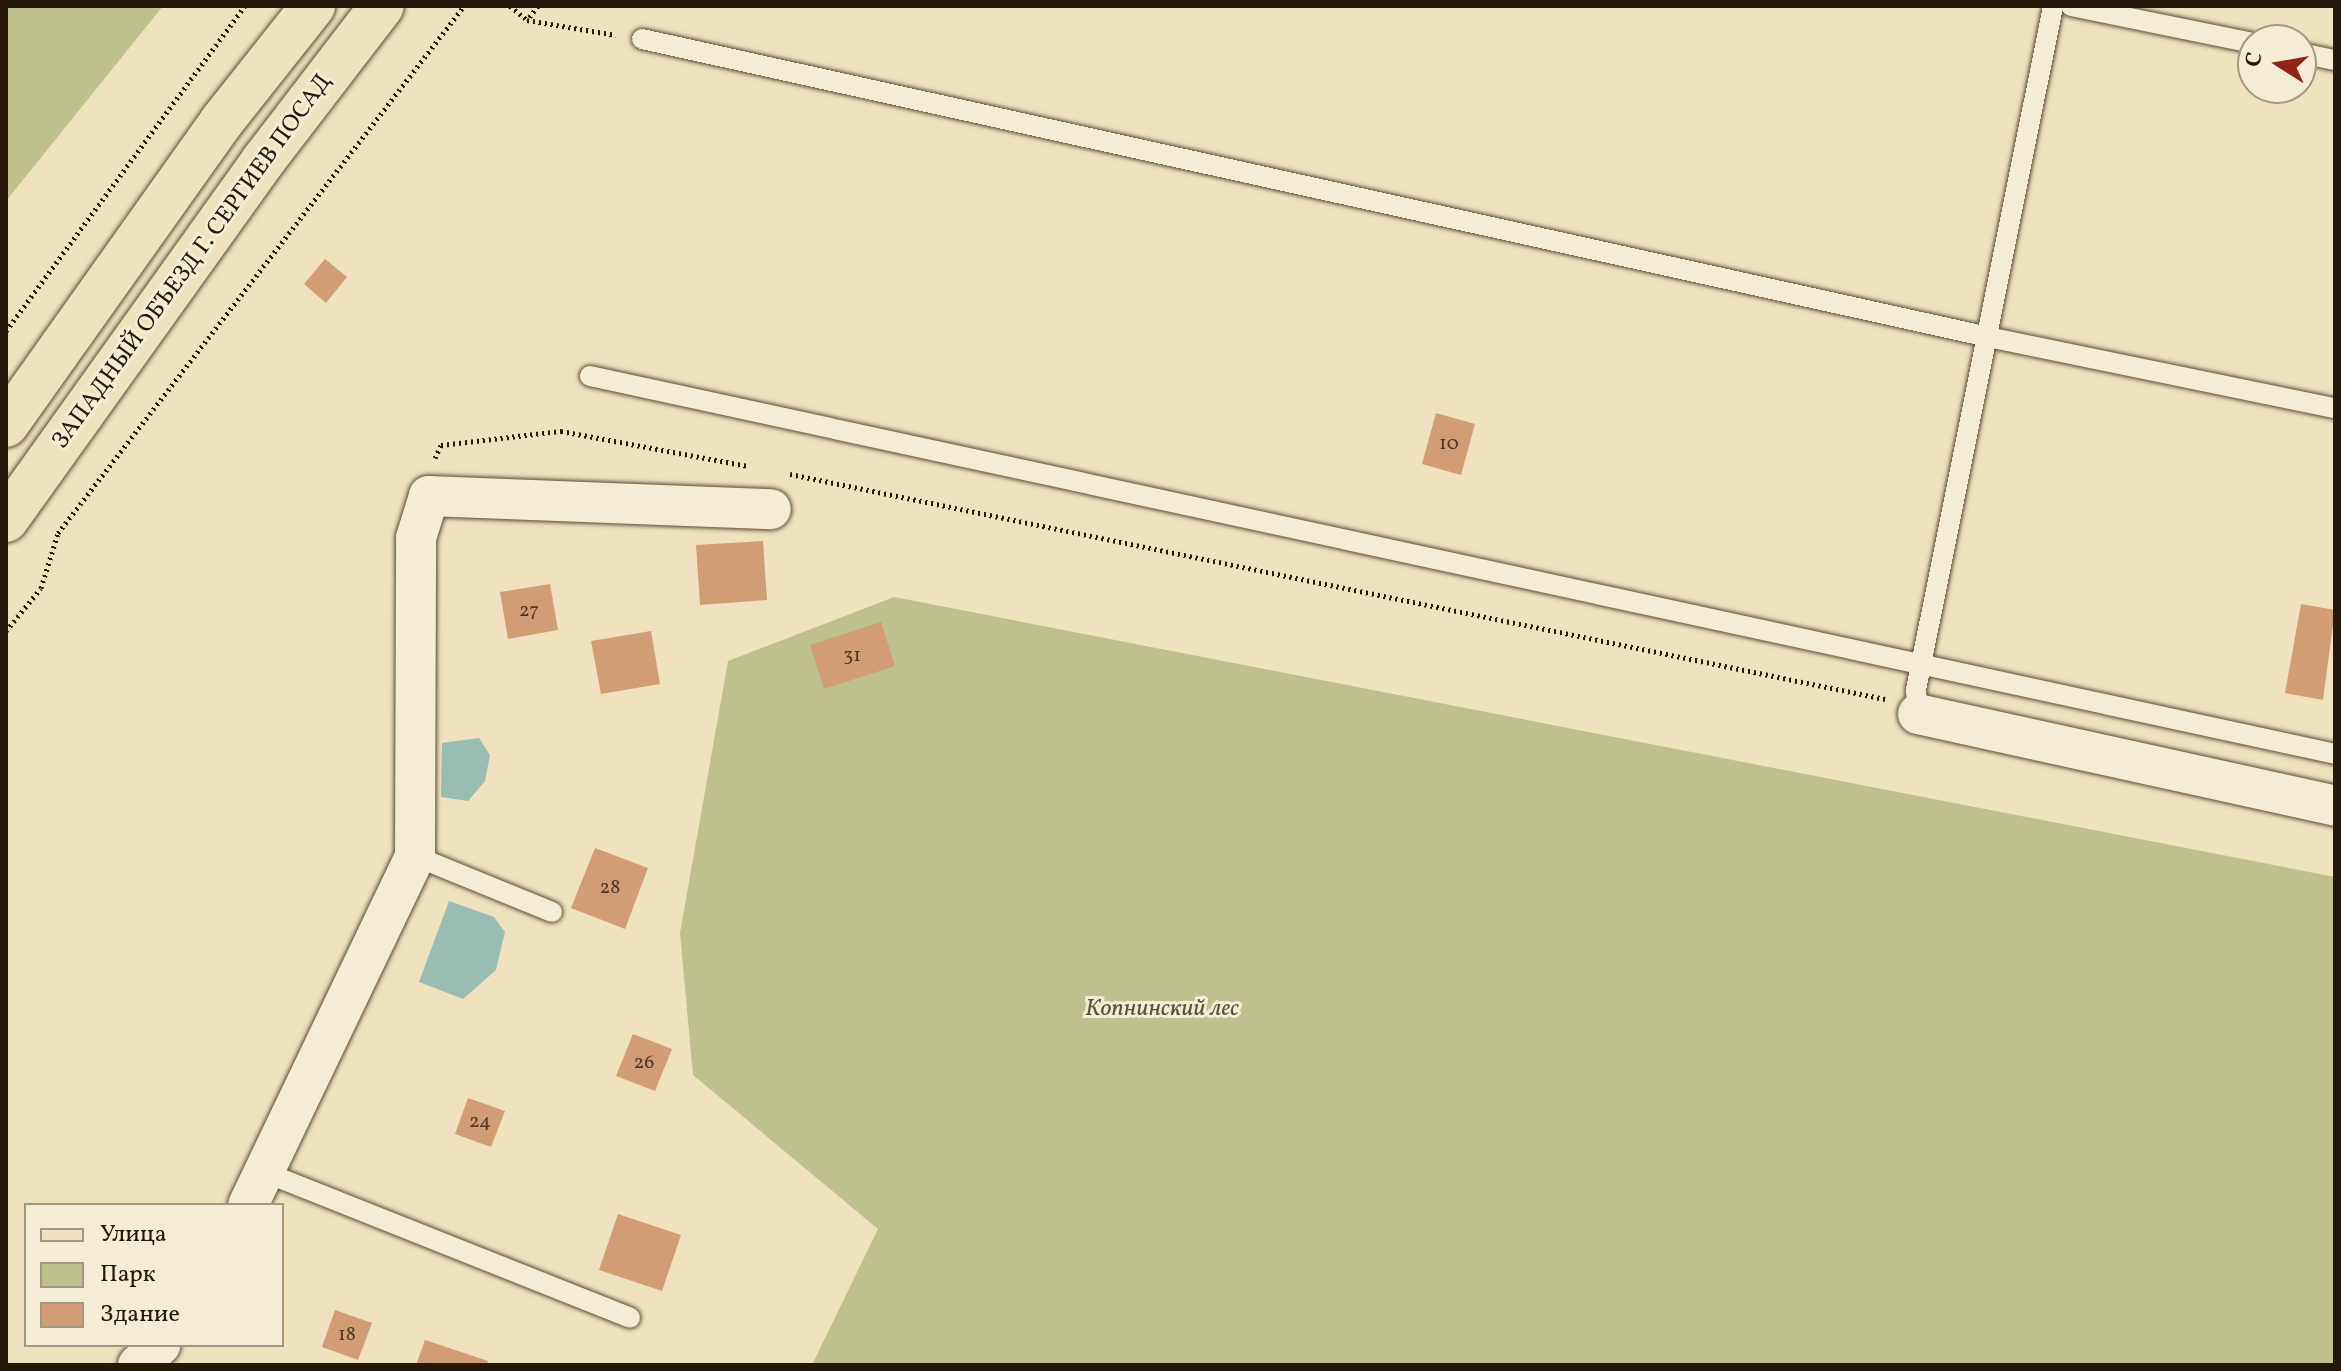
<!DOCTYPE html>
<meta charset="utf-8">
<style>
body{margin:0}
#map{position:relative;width:2341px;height:1371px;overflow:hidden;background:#f0e1bf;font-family:Vollkorn,serif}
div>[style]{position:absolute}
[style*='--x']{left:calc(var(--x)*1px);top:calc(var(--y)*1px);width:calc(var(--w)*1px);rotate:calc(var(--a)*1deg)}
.green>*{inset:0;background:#bec18e}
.water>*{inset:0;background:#9abdb3}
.building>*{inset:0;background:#d29c74}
.path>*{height:5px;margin-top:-2.5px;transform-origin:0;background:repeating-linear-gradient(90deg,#271708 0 2px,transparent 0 6px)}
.roads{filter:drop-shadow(0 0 2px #594a36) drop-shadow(0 0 2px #594a36)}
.lane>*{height:20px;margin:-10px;padding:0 10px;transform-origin:10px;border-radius:10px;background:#f5ecd5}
.street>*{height:40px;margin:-20px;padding:0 20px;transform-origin:20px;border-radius:20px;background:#f5ecd5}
.primary>*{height:44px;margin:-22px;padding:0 22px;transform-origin:22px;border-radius:22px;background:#f0e1bf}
span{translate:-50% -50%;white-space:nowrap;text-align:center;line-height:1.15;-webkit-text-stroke:6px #f5ecd5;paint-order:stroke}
.number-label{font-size:20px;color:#523823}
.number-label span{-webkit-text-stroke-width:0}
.street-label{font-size:24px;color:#271708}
.park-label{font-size:24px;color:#5c5237;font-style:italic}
.frame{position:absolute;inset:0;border:8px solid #271708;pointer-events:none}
.legend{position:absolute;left:24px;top:1203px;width:260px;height:144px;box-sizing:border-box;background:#f5ecd5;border:2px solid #a39783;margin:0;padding:10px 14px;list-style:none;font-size:24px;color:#271708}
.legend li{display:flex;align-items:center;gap:16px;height:40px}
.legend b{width:40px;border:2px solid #a39783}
.north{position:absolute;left:2237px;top:24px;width:80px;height:80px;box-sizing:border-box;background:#f5ecd5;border:2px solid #a39783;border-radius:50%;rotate:281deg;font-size:22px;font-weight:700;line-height:32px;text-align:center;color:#271708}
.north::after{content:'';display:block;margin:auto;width:28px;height:36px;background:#8f2418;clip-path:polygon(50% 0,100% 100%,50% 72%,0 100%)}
</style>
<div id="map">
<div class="green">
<div style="clip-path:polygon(6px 6px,163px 6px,6px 201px)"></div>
<div style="clip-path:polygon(894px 597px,2335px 877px,2335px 1365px,812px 1365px,878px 1229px,693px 1075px,680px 933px,728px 661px)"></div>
</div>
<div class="water">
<div style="clip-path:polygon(479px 738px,490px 755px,485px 781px,468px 801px,441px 797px,442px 743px)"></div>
<div style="clip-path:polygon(449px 901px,494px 917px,505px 932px,496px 970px,463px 999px,419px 982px)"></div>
</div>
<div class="building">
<div style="clip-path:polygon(325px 259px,347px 277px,326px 303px,304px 284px)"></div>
<div style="clip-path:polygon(1436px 413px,1475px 424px,1461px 475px,1422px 464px)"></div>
<div style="clip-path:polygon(763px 541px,767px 600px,700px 605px,696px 545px)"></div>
<div style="clip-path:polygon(550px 584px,558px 630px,508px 639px,500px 592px)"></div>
<div style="clip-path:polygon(2301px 604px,2335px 610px,2323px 700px,2285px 693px)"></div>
<div style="clip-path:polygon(881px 622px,895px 666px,824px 689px,810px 645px)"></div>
<div style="clip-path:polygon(651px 631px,660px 684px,601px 694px,591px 641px)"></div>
<div style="clip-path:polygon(595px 848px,648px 868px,625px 929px,571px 908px)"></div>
<div style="clip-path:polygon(633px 1034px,672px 1049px,655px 1091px,616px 1076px)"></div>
<div style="clip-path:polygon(468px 1098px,505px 1111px,491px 1147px,455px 1134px)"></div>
<div style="clip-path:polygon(618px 1214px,681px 1235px,662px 1291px,599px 1270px)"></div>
<div style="clip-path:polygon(335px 1310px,372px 1323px,358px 1360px,322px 1347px)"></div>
<div style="clip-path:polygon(425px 1340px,488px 1361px,487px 1365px,416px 1365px)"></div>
</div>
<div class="path">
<div style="--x:510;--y:6;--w:22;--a:39"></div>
<div style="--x:538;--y:6;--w:18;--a:128"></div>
<div style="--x:527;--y:20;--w:90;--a:9.6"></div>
<div style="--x:6;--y:331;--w:403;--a:-53.7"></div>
<div style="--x:435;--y:458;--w:14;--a:-65"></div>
<div style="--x:441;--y:445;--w:121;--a:-6.7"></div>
<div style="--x:561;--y:431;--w:190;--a:10.6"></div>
<div style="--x:790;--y:474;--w:1118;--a:11.61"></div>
<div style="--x:6;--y:631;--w:55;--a:-50.9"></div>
<div style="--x:41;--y:588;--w:58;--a:-72.8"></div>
<div style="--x:58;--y:533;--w:665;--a:-52.39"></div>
</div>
<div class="roads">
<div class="lane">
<div style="--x:2071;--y:6;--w:186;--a:11.5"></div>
<div style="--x:642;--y:39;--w:1379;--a:12.48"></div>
<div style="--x:1988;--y:337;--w:354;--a:11.6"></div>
<div style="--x:2301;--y:53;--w:35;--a:12"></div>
<div style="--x:590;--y:376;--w:1785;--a:12.22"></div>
<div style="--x:1918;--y:714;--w:24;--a:-95"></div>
<div style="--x:1916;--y:690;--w:698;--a:-78.67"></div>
<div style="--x:415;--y:856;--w:148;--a:22.2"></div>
<div style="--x:264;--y:1172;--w:394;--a:21.7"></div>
</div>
<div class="street">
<div style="--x:1918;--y:714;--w:427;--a:12.4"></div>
<div style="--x:248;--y:1205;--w:387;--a:-64.4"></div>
<div style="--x:415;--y:856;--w:318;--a:-89.8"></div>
<div style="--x:416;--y:538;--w:44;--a:-72.8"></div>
<div style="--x:429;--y:496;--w:342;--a:2.2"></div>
<div style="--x:138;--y:1365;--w:30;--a:-42"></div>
</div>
<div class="primary">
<div style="--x:6;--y:425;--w:373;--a:-54.6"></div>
<div style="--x:222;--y:121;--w:147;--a:-51.6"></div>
<div style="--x:6;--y:520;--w:442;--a:-54.4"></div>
<div style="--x:263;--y:161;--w:195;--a:-52.5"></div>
</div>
</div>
<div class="number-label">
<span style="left:1449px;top:444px">10</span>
<span style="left:529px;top:611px">27</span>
<span style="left:852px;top:656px">31</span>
<span style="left:610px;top:888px">28</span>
<span style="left:644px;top:1063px">26</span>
<span style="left:480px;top:1122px">24</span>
<span style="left:347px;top:1335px">18</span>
</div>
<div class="street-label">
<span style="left:193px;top:262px;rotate:-54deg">ЗАПАДНЫЙ ОБЪЕЗД Г. СЕРГИЕВ ПОСАД</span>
</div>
<div class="park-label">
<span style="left:1162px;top:1010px">Копнинский лес</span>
</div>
<div class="frame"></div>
<ul class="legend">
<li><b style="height:10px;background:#f0e1bf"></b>Улица</li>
<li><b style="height:22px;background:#bec18e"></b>Парк</li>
<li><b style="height:22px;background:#d29c74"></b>Здание</li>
</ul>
<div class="north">С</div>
</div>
